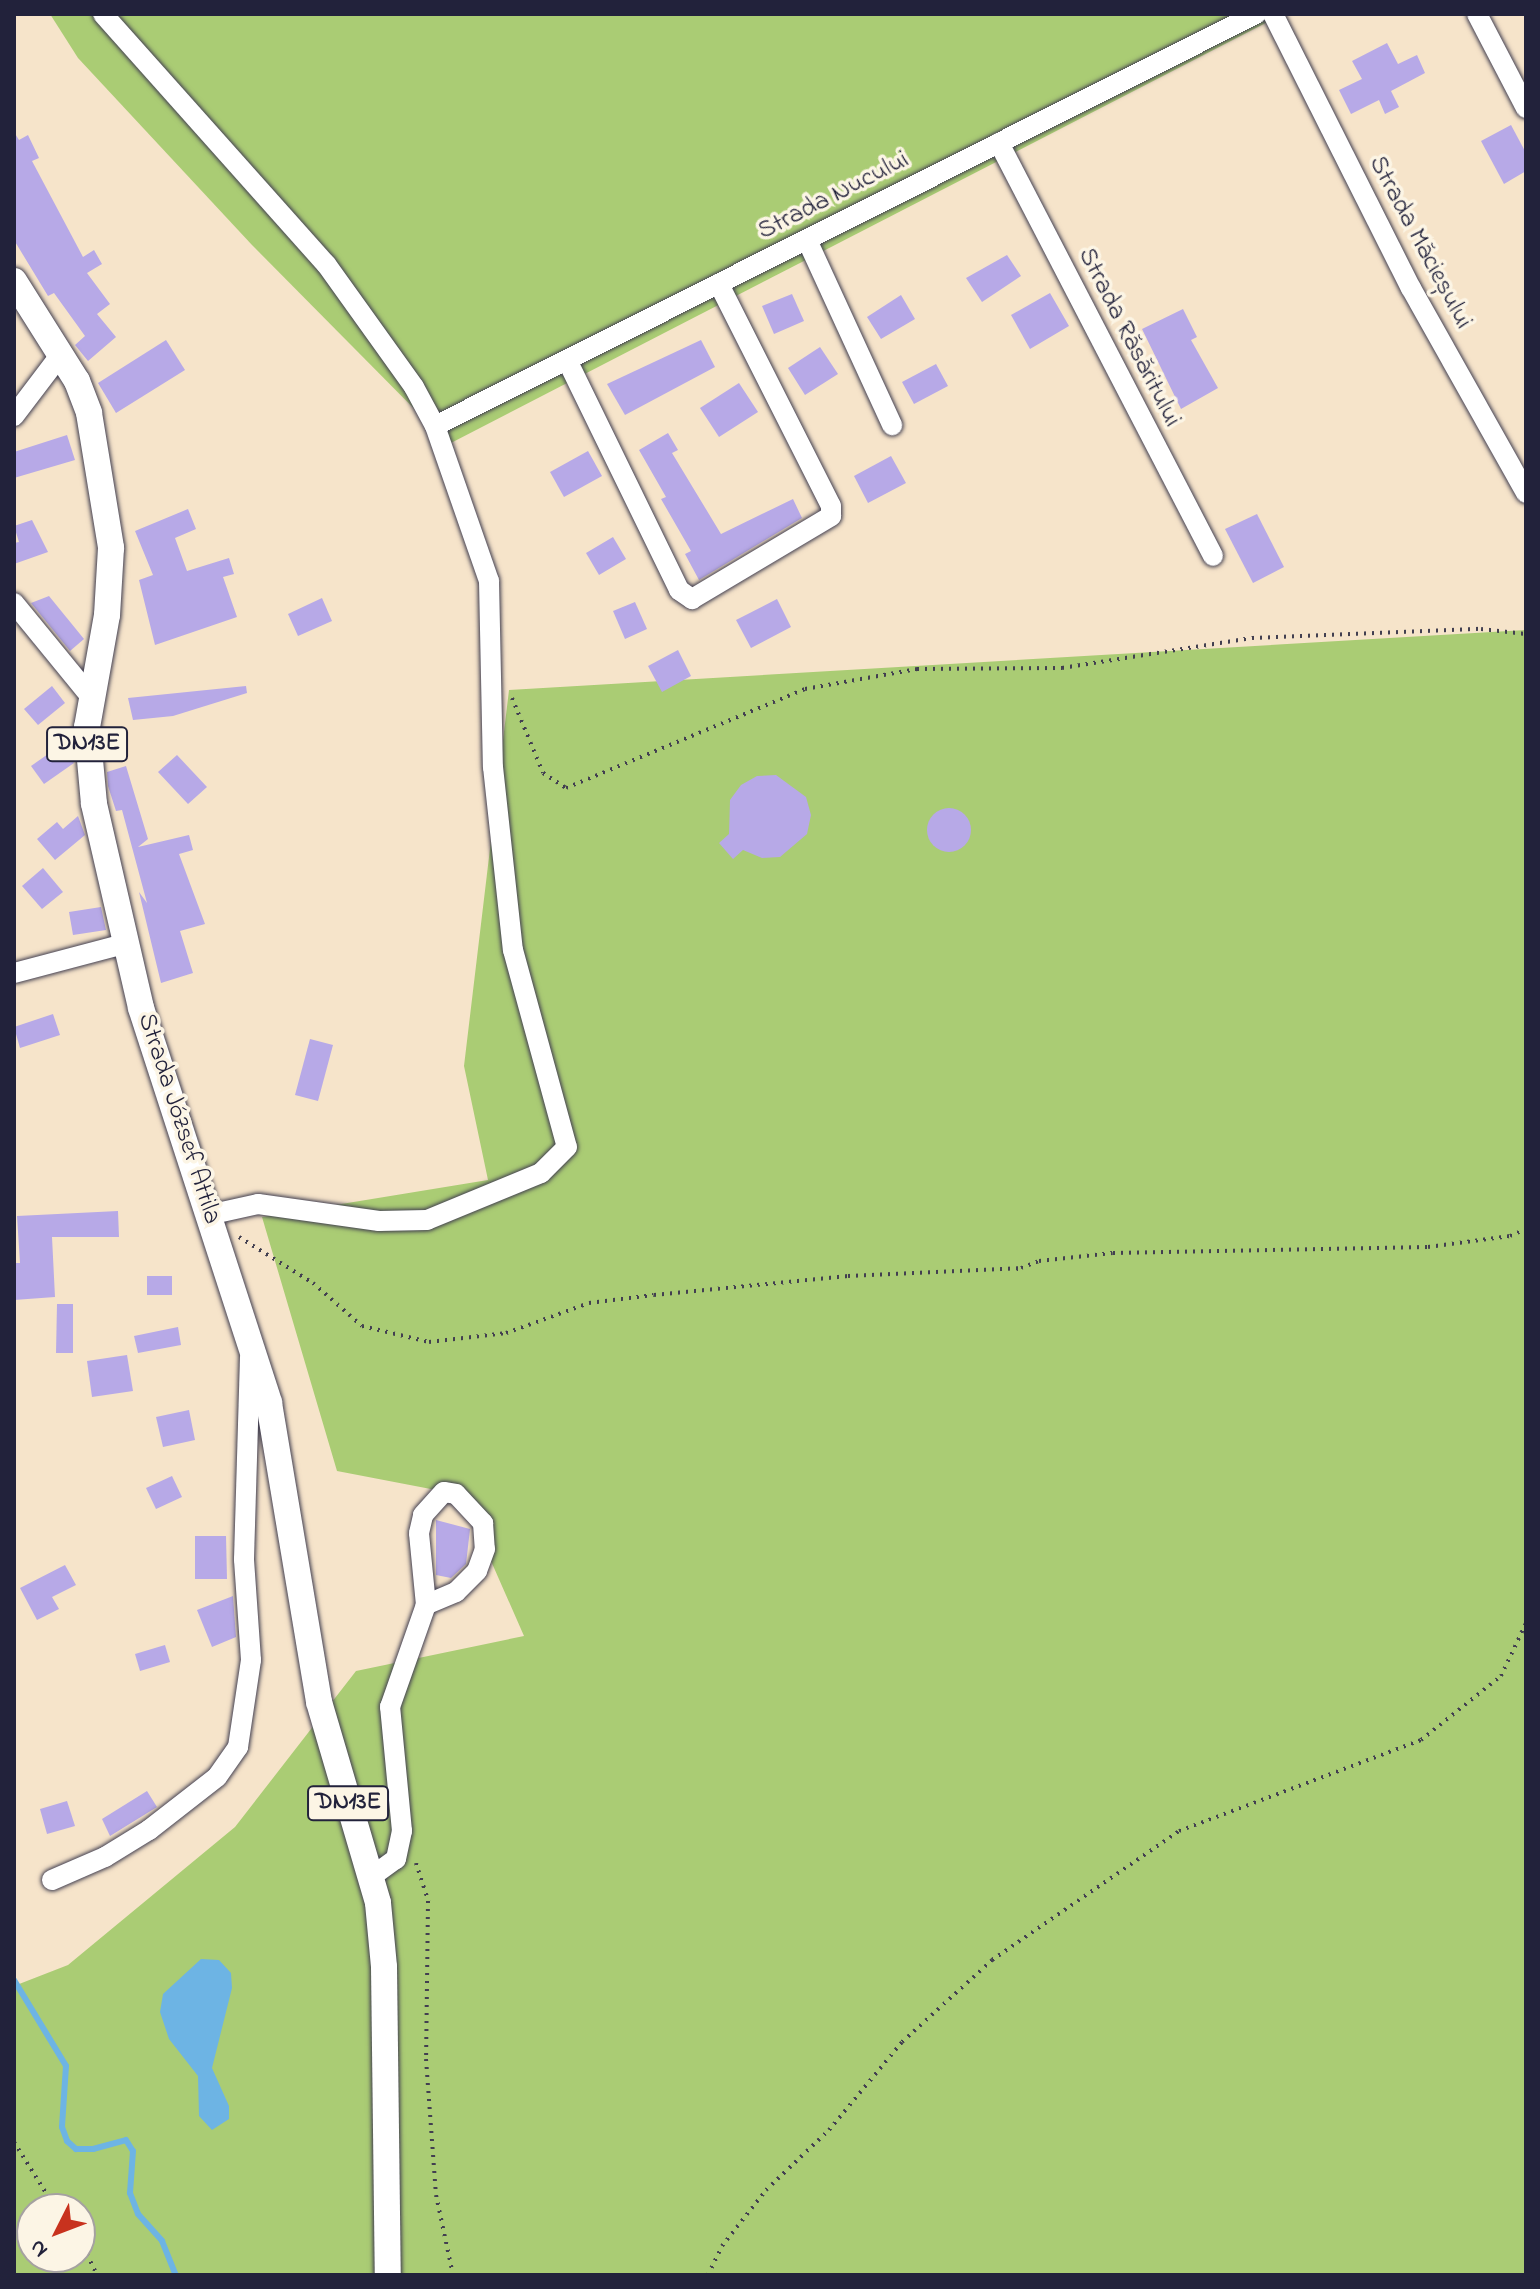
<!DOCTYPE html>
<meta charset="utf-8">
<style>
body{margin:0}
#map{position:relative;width:1540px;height:2289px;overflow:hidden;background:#f6e4ca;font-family:"Indie Flower",sans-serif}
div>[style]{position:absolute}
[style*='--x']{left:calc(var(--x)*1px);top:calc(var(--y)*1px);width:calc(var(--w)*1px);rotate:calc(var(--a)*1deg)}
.green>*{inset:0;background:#aacc74}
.water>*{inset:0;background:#6db4e4}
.stream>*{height:6px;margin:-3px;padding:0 3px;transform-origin:3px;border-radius:3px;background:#6db4e4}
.building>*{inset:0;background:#b7a9e7}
.round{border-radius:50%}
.path>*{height:4px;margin-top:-2px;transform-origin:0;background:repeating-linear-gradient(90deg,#423f50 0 2px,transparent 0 8px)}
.roads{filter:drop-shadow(0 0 2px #423f50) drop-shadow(0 0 2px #423f50)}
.minor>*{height:20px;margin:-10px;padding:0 10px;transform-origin:10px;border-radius:10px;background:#fff}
.major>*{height:26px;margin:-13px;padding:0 13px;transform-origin:13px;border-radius:13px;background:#fff}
span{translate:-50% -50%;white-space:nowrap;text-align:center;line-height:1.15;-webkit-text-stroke:7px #fcf5e5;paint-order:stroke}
.shield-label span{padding:2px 6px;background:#fcf5e5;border:2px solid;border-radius:6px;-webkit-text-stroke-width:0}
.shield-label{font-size:24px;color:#22223b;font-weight:700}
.street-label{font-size:26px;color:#22223b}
.frame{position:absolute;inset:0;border:16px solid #22223b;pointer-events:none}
.north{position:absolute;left:16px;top:2193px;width:80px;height:80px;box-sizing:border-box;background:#fcf5e5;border:2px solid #a5a1a1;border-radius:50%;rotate:228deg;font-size:22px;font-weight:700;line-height:32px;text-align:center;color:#22223b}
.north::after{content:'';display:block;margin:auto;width:28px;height:36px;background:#c8321e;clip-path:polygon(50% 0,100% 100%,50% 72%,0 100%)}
</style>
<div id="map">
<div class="green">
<div style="clip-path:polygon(50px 14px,1283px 14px,449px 444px,252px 245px,78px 58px)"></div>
<div style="clip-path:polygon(evenodd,1526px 630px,1526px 2275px,14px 2275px,14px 1986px,68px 1965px,235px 1827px,356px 1671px,524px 1636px,462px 1495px,337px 1471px,262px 1217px,488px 1180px,464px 1066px,509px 690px,1526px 630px,32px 2209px,80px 2209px,80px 2257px,32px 2257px,32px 2209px)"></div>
</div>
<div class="water">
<div style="clip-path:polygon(201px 1959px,219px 1960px,231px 1973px,232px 1988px,212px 2068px,229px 2106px,229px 2119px,212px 2130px,199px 2116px,198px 2076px,169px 2039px,160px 2012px,163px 1994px)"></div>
</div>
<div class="stream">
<div style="--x:14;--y:1980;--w:100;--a:58.8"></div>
<div style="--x:66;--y:2066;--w:61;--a:93.8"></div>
<div style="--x:62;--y:2127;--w:15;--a:70"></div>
<div style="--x:67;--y:2141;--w:12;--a:42"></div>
<div style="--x:76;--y:2149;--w:17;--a:0"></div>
<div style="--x:93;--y:2149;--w:34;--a:-15"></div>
<div style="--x:126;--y:2140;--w:13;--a:58"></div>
<div style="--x:133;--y:2151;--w:42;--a:94.1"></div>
<div style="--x:130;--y:2193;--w:22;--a:69"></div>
<div style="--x:138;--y:2214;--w:36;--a:48"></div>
<div style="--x:162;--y:2241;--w:37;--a:68"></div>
</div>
<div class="building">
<div style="clip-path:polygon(1387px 43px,1398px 64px,1417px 55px,1425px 73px,1391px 91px,1399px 107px,1385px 114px,1379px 100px,1351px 114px,1339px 90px,1362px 79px,1352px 61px)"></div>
<div style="clip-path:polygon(1511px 125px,1526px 153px,1526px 171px,1504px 184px,1481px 141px)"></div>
<div style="clip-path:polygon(14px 132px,19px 140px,28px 135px,39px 158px,32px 161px,83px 257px,94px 250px,102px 264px,87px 273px,110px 304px,97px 314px,116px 337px,88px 361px,75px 345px,85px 336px,54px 293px,48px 296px,14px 240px)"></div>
<div style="clip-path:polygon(1007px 255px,1021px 276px,982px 302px,966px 278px)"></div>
<div style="clip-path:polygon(1050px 293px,1069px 326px,1030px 349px,1011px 315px)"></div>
<div style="clip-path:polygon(792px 294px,804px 321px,774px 334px,762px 306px)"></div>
<div style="clip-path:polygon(901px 295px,915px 319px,881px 339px,867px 317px)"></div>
<div style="clip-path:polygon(1183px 309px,1197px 337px,1191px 340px,1218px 388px,1181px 409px,1142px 329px)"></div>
<div style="clip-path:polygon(166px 340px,185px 370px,116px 413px,98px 383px)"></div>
<div style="clip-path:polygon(701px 340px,715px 367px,625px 415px,607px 384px)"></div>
<div style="clip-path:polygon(820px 347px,838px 374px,805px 395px,788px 368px)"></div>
<div style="clip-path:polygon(936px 364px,948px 386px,914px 404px,902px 382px)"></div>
<div style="clip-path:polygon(739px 383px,758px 412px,719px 437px,700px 408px)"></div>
<div style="clip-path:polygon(668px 433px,678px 450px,672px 453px,721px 534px,793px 499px,802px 518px,699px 580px,685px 554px,691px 551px,661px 499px,666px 497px,639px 450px)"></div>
<div style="clip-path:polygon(67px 435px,75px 460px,14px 478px,14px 452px)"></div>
<div style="clip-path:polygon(588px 451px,602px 476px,564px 497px,550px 472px)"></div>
<div style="clip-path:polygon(891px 456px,906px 483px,868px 503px,854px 476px)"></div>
<div style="clip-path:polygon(188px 509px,196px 529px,175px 538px,187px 571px,229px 558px,234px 574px,223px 577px,237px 617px,155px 645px,139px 580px,153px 575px,135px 531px)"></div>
<div style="clip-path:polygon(1257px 514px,1284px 567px,1253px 583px,1225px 529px)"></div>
<div style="clip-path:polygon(32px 520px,48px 552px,14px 564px,14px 543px,19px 542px,14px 526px)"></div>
<div style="clip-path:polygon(613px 537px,626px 559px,599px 575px,586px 553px)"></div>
<div style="clip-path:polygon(49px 596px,84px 639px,70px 651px,31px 603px)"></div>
<div style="clip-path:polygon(322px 598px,332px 621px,298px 636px,288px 614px)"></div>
<div style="clip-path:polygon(777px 599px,791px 627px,751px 648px,736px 620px)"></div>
<div style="clip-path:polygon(635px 602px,647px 629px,625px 639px,613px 611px)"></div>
<div style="clip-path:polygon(678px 650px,691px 676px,662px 692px,648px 666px)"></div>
<div style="clip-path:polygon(52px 686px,65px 703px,38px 725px,24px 709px)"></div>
<div style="clip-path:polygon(246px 686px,247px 693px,173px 716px,133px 720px,128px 698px)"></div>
<div style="clip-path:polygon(61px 745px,74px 763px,44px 784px,31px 766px)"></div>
<div style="clip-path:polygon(177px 755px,207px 787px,188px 804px,158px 772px)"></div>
<div style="clip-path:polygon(126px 766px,148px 839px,138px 847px,189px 835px,193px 850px,179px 854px,205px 924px,180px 931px,193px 973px,161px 983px,139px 892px,147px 903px,122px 810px,116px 811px,108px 786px,107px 772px)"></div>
<div style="clip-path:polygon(776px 775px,806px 797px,811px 815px,807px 834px,780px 857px,762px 858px,743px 850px,733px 859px,719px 843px,729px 834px,730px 800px,741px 785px,757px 776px)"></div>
<div class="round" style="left:927px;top:808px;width:44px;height:44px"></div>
<div style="clip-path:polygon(78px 816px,85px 835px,55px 860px,37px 839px,57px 822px,63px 829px)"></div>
<div style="clip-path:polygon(43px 868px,63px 892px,42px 909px,22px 886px)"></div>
<div style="clip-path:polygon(101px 907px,106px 930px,73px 935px,69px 912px)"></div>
<div style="clip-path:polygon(53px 1014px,60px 1035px,20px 1048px,14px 1027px)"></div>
<div style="clip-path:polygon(310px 1039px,333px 1045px,318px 1101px,295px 1095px)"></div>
<div style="clip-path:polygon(118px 1211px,119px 1237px,52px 1237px,55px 1297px,14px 1300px,14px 1263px,20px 1263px,17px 1216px)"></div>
<div style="clip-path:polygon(147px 1276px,172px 1276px,172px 1295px,147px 1295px)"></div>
<div style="clip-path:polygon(57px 1304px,73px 1304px,73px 1353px,56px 1353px)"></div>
<div style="clip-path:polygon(178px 1327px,181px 1345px,138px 1353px,134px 1336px)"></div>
<div style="clip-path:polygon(127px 1355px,133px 1391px,92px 1397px,87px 1361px)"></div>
<div style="clip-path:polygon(189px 1410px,195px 1440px,163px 1447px,156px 1417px)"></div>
<div style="clip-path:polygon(172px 1476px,182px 1497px,156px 1509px,146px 1488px)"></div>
<div style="clip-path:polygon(436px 1520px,470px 1529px,466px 1564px,451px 1578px,436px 1575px)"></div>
<div style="clip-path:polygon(195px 1536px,226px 1536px,227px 1579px,195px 1579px)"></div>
<div style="clip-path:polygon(65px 1565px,76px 1585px,52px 1597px,59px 1609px,37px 1620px,20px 1588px)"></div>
<div style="clip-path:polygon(233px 1596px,236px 1637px,212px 1647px,197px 1610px)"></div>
<div style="clip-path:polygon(165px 1645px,170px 1662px,140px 1671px,135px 1654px)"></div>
<div style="clip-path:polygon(147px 1791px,157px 1807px,110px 1836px,102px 1819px)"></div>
<div style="clip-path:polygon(67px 1801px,75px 1826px,47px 1834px,40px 1809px)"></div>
</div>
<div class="path">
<div style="--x:512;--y:698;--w:81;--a:67.5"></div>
<div style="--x:543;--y:773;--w:27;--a:33"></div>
<div style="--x:566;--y:788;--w:259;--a:-22.5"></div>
<div style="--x:805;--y:689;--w:114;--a:-10.1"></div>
<div style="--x:917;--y:669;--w:145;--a:-0.4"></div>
<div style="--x:1062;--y:668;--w:192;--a:-9"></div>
<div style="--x:1252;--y:638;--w:229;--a:-2.3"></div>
<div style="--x:1481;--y:629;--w:45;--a:6.3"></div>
<div style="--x:239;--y:1237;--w:87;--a:31.9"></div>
<div style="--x:313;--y:1283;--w:65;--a:41.3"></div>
<div style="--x:362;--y:1326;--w:69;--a:13.4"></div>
<div style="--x:429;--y:1342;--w:78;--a:-6.7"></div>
<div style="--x:506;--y:1333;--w:88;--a:-19.9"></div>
<div style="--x:589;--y:1303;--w:65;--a:-7"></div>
<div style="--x:654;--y:1295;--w:195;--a:-5.6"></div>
<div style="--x:848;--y:1276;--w:173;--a:-2.6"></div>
<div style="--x:1021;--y:1268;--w:19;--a:-21"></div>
<div style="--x:1039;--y:1261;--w:74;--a:-6.2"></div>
<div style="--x:1113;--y:1253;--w:315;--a:-1.1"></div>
<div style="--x:1428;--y:1247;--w:83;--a:-7.6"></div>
<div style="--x:1510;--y:1236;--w:17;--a:-24"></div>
<div style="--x:416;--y:1863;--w:40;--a:72"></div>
<div style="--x:428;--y:1901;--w:158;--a:90.7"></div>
<div style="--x:426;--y:2059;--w:136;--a:85.8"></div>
<div style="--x:436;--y:2195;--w:82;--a:78"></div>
<div style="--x:14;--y:2142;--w:79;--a:57.9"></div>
<div style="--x:80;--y:2240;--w:39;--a:64"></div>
<div style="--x:708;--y:2275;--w:32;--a:-64"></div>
<div style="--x:722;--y:2246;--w:71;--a:-51.8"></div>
<div style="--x:766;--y:2190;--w:87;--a:-43.6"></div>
<div style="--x:829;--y:2130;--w:114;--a:-50.3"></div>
<div style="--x:902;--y:2042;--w:122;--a:-42.3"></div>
<div style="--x:992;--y:1960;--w:227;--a:-34.6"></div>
<div style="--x:1179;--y:1831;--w:259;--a:-20.6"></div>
<div style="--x:1421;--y:1740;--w:102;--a:-38.7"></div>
<div style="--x:1501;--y:1676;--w:59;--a:-64.7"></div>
</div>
<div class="roads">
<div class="minor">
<div style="--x:103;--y:14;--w:335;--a:48.3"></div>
<div style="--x:326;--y:264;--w:151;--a:54.4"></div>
<div style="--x:414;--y:387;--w:44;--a:61.7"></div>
<div style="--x:435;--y:426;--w:164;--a:70.8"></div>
<div style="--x:489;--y:581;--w:186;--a:88.8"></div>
<div style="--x:493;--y:767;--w:184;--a:83.8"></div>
<div style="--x:513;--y:950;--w:204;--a:74.7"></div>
<div style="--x:567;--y:1147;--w:37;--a:135"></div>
<div style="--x:541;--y:1173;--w:123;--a:157.6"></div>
<div style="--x:427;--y:1220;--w:48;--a:178.8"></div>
<div style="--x:379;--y:1221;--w:122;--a:-172"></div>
<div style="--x:258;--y:1204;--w:51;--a:167.6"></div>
<div style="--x:1273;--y:14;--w:307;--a:63.3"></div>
<div style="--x:1411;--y:288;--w:235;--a:60.7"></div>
<div style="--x:1477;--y:14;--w:106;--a:62.5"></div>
<div style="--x:999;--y:143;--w:465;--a:62.6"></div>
<div style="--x:807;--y:240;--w:204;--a:65.3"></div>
<div style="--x:567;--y:360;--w:256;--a:64"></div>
<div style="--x:679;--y:590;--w:16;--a:35"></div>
<div style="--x:692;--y:599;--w:162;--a:-30.8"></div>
<div style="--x:831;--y:516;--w:10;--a:-90"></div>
<div style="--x:831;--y:506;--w:249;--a:-116.8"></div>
<div style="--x:14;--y:416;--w:78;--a:-52.8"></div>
<div style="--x:435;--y:426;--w:919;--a:-26.65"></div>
<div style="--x:14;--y:603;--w:120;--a:50.7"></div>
<div style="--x:14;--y:973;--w:114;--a:-14.8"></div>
<div style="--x:371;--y:1877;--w:31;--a:-36"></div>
<div style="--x:396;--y:1859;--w:29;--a:-78"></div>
<div style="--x:402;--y:1831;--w:125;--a:-95.5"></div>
<div style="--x:390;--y:1707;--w:108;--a:-70.6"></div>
<div style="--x:426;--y:1605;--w:72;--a:-95.6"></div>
<div style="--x:419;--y:1533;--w:18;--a:-77"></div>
<div style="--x:423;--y:1515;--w:31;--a:-48"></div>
<div style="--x:444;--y:1492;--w:12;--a:9"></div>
<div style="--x:456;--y:1494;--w:40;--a:47"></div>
<div style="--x:483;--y:1523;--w:26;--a:86"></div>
<div style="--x:485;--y:1549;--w:23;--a:110"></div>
<div style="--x:477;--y:1571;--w:30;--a:135"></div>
<div style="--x:456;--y:1592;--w:33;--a:157"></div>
<div style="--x:52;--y:1880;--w:58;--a:-23.5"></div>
<div style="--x:105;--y:1857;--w:52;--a:-31.5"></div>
<div style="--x:149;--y:1830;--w:86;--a:-37.9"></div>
<div style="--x:217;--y:1777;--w:37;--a:-55"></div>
<div style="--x:238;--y:1747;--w:88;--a:-81.5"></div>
<div style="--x:251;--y:1660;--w:101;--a:-94"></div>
<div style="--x:244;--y:1559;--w:202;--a:-88.3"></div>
</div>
<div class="major">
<div style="--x:14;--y:281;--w:118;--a:57.8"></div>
<div style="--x:77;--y:381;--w:34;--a:69"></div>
<div style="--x:89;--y:413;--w:137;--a:80.7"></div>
<div style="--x:111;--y:548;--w:67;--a:93.4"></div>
<div style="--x:107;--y:615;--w:114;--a:100.1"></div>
<div style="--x:87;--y:727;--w:77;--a:84.8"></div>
<div style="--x:94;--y:804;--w:209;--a:77"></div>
<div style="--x:141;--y:1008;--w:415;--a:72"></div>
<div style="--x:269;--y:1403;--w:303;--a:80.5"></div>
<div style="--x:319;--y:1702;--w:209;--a:73.6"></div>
<div style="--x:378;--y:1903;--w:64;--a:84.6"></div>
<div style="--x:384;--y:1967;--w:308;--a:89.3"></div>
</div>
</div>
<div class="shield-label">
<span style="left:87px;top:744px">DN13E</span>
<span style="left:348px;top:1803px">DN13E</span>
</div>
<div class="street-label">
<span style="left:834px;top:197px;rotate:-27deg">Strada Nucului</span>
<span style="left:1419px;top:243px;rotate:62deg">Strada Măcieșului</span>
<span style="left:1128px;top:338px;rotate:63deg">Strada Răsăritului</span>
<span style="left:178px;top:1119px;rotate:72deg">Strada József Attila</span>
</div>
<div class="frame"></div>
<div class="north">N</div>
</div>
